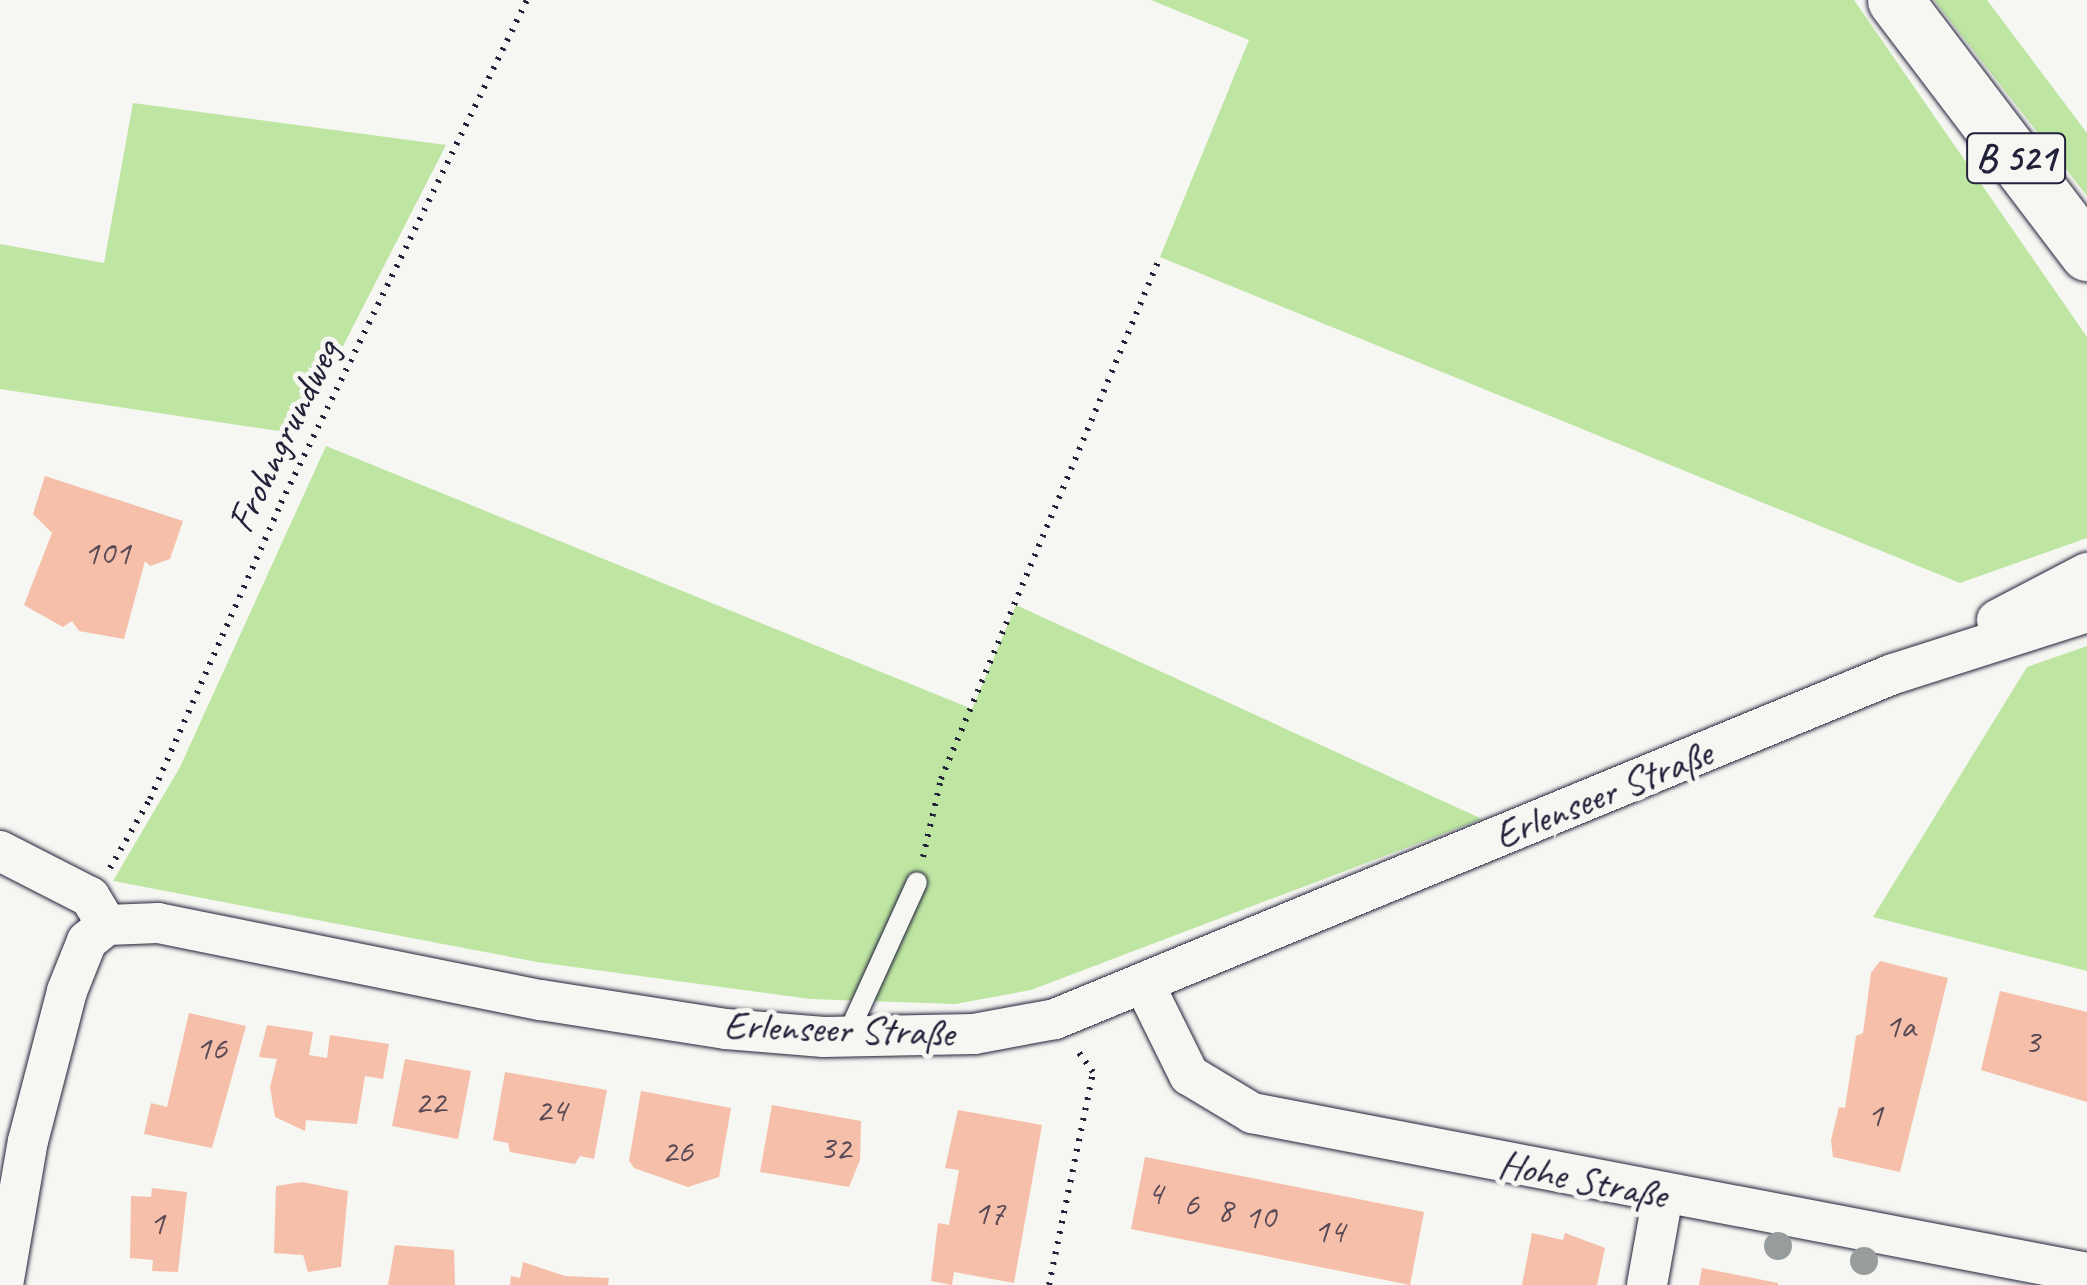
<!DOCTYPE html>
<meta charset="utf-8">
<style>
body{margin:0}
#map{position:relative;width:2087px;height:1285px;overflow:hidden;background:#f6f6f2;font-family:Caveat,sans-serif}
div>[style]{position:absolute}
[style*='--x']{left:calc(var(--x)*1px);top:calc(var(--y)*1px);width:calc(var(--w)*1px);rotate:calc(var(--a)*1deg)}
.green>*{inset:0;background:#bee6a2}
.building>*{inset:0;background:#f6bfa9}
.path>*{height:6px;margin-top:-3px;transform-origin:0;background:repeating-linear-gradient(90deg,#22223b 0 2.5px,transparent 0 10.5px)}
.roads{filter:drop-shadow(0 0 2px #22223b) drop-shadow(0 0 2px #22223b)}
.lane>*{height:20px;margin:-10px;padding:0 10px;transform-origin:10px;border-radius:10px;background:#f6f6f2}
.street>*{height:40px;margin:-20px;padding:0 20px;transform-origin:20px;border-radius:20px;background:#f6f6f2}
.primary>*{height:55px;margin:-27.5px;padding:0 27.5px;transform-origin:27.5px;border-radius:27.5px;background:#f6f6f2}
.trees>*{width:28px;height:28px;margin:-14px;border-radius:50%;background:#979c9c}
span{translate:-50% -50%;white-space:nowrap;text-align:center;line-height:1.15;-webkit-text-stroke:10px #f6f6f2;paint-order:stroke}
.number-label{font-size:35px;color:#574956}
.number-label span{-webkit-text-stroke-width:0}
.shield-label span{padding:2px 8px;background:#f6f6f2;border:2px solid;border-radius:8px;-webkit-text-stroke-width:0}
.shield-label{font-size:38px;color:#22223b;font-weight:700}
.street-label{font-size:40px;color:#22223b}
</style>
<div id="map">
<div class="green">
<div style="clip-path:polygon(1151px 0,1854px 0,2087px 337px,2087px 538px,1960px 583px,1160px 257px,1249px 40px)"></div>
<div style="clip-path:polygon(1934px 0,1987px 0,2087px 133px,2087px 196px)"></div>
<div style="clip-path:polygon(133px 103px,446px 145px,298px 434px,0 389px,0 244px,104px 263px)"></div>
<div style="clip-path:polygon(326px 446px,972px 709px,1016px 605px,1482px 819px,1031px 990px,955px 1004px,810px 999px,537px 962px,113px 881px,180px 767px)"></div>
<div style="clip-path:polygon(2087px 646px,2087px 971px,1873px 917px,2027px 667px)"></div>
</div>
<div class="building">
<div style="clip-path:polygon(45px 476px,183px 521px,170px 559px,150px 566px,145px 561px,124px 639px,79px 631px,72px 621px,63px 627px,24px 605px,52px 533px,33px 514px)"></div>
<div style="clip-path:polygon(1880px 961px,1948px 978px,1900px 1172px,1833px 1157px,1831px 1140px,1839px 1107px,1845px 1108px,1856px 1036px,1863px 1033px,1871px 973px)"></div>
<div style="clip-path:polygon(2000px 991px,2087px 1012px,2087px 1102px,1981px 1070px)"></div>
<div style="clip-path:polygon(189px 1013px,246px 1026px,212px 1148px,144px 1134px,151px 1103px,167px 1107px)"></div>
<div style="clip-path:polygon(267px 1025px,313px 1032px,309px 1055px,327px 1058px,330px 1035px,389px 1044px,383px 1079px,365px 1076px,357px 1124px,306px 1120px,305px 1131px,275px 1117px,270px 1087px,277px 1059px,259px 1057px)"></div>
<div style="clip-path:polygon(405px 1059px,471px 1071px,458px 1139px,392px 1126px)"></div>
<div style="clip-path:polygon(505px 1072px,607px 1090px,594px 1159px,580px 1156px,575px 1164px,547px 1159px,510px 1152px,508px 1143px,493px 1140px)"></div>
<div style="clip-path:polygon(641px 1091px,731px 1108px,719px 1177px,688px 1187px,634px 1168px,629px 1161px)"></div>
<div style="clip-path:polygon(772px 1105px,861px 1121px,860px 1160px,849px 1187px,760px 1172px)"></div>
<div style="clip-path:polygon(958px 1110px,1042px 1125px,1014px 1283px,954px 1272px,952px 1285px,931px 1281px,938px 1223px,949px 1225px,959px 1170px,945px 1168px)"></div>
<div style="clip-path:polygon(1145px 1157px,1424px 1212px,1410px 1285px,1131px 1229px)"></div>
<div style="clip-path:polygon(302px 1182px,348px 1191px,341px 1267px,308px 1272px,303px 1255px,274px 1253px,276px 1186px)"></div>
<div style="clip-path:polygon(152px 1188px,187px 1192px,178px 1272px,152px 1271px,153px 1260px,130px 1258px,131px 1196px,151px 1197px)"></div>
<div style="clip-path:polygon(1532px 1233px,1563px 1240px,1565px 1233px,1605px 1248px,1597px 1285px,1522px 1285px)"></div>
<div style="clip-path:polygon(395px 1245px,454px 1250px,455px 1285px,388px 1285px)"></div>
<div style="clip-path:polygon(523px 1262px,565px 1276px,609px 1278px,608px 1285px,510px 1285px,511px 1276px,520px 1278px)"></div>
<div style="clip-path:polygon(1702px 1268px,1778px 1283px,1778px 1285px,1699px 1285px)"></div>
</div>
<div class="path">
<div style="--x:923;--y:857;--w:80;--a:-77"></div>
<div style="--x:941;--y:779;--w:566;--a:-67.24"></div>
<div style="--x:110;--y:868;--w:80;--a:-59.9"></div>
<div style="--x:150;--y:799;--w:324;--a:-66.1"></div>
<div style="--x:281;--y:503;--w:560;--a:-63.94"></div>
<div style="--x:1049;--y:1285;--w:217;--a:-78.3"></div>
<div style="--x:1093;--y:1072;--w:26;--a:-126"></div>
</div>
<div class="roads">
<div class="lane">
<div style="--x:846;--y:1038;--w:171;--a:-65.5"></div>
</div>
<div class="street">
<div style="--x:1997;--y:620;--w:102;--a:-27.6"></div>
<div style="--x:0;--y:851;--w:101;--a:27.1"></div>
<div style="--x:90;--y:897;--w:33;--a:59"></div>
<div style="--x:1144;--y:984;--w:102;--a:63.7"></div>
<div style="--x:1189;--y:1075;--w:74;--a:31.1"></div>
<div style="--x:1252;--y:1113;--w:850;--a:10.85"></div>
<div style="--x:3;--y:1285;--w:146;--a:-80.2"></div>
<div style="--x:28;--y:1141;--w:155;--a:-75.4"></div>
<div style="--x:67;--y:991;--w:54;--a:-68.2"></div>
<div style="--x:87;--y:941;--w:26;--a:-39"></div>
<div style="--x:107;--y:925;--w:51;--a:-2.2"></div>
<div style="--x:158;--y:923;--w:391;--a:11.4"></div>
<div style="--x:541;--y:1000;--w:187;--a:8.9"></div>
<div style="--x:726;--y:1029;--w:98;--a:4.7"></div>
<div style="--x:824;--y:1037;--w:150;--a:-1.1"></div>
<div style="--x:974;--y:1034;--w:82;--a:-10.5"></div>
<div style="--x:1055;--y:1019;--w:906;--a:-22.38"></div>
<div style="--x:1893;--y:674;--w:204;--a:-17.7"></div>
<div style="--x:1647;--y:1285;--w:91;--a:-79.9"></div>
</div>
<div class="primary">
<div style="--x:1895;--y:0;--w:318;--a:52.8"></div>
</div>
</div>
<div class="trees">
<div style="left:1778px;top:1246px"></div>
<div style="left:1864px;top:1261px"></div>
</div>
<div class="number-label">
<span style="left:107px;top:553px">101</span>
<span style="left:1900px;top:1026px">1a</span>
<span style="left:2032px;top:1042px">3</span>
<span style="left:211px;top:1048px">16</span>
<span style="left:430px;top:1102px">22</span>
<span style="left:551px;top:1110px">24</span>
<span style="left:1875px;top:1115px">1</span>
<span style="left:835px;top:1148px">32</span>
<span style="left:677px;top:1151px">26</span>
<span style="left:1155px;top:1193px">4</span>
<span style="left:1191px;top:1204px">6</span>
<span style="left:1225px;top:1210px">8</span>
<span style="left:989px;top:1213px">17</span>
<span style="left:1260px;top:1217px">10</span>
<span style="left:157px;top:1223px">1</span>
<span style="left:1329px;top:1231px">14</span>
</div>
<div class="shield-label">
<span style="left:2016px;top:158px">B 521</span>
</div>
<div class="street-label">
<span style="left:283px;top:436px;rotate:-64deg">Frohngrundweg</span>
<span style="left:1603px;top:794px;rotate:-22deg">Erlenseer Straße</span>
<span style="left:839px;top:1029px;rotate:2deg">Erlenseer Straße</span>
<span style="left:1583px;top:1179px;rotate:11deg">Hohe Straße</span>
</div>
</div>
